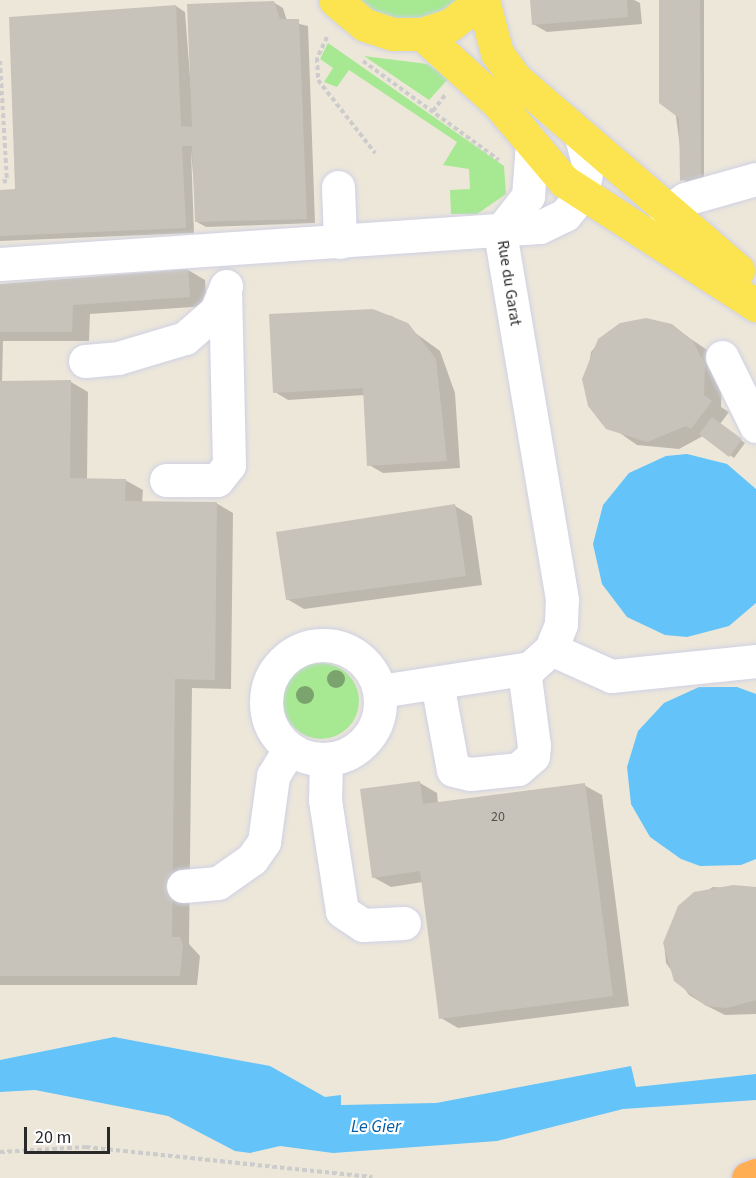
<!DOCTYPE html>
<style>
body{margin:0}
#map{position:relative;width:756px;height:1178px;overflow:hidden;background:#ede7da;font-family:"Source Sans 3",sans-serif}
div>[style]{position:absolute}
[style*='--x']{left:calc(var(--x)*1px);top:calc(var(--y)*1px);width:calc(var(--w)*1px);rotate:calc(var(--a)*1deg)}
.green>*{inset:0;background:#a7e892}
.round{border-radius:50%}
.water>*{inset:0;background:#64c3f8}
.shadow>*{inset:0;background:#0003}
.building>*{inset:0;background:#c8c3ba}
.path>*{height:4px;margin-top:-2px;transform-origin:0;background:repeating-linear-gradient(90deg,#ccc 0 4.5px,transparent 0 7.5px)}
.roads{filter:drop-shadow(0 0 2px #cfd1e4) drop-shadow(0 0 2px #cfd1e4)}
.minor>*{height:33px;margin:-16.5px;padding:0 16.5px;transform-origin:16.5px;border-radius:16.5px;background:#fff}
.minor>.ring{margin:-16.5px;padding:0;box-sizing:content-box;background:none;border:33px solid #fff;border-radius:50%}
.major>*{height:33px;margin:-16.5px;padding:0 16.5px;transform-origin:16.5px;border-radius:16.5px;background:#fce450}
.highway>*{height:33px;margin:-16.5px;padding:0 16.5px;transform-origin:16.5px;border-radius:16.5px;background:#ffae53}
.trees>*{width:18px;height:18px;margin:-9px;border-radius:50%;background:#7ba36d}
span{translate:-50% -50%;white-space:nowrap;text-align:center;line-height:1.15;-webkit-text-stroke:4.5px #fff;paint-order:stroke}
.number-label{font-size:14px;color:#51504d}
.number-label span{-webkit-text-stroke-width:0}
.street-label{font-size:16px;color:#292929}
.water-label{font-size:18px;color:#025da5;font-style:italic}
.scale{position:absolute;left:24px;top:1127px;width:86px;height:27px;box-sizing:border-box;border:3px solid #292929;border-top:0;padding-left:8px;font-size:18px;line-height:21px;white-space:nowrap;color:#292929;-webkit-text-stroke:4px #fff;paint-order:stroke}
</style>
<div id="map">
<div class="green">
<div style="clip-path:polygon(354px 0,460px 0,430px 18px,405px 22px,380px 16px)"></div>
<div style="clip-path:polygon(328px 43px,504px 166px,506px 194px,477px 214px,451px 214px,450px 190px,470px 189px,469px 169px,443px 165px,457px 142px,349px 70px,337px 87px,324px 82px,333px 68px,320px 59px)"></div>
<div style="clip-path:polygon(364px 56px,427px 64px,449px 78px,429px 100px)"></div>
<div class="round" style="left:283px;top:663px;width:76px;height:76px"></div>
</div>
<div class="water">
<div style="clip-path:polygon(687px 454px,727px 464px,756px 489px,756px 603px,729px 626px,687px 637px,665px 635px,627px 617px,602px 584px,593px 544px,603px 505px,629px 473px,666px 456px)"></div>
<div style="clip-path:polygon(699px 687px,737px 687px,756px 694px,756px 859px,741px 865px,700px 866px,681px 859px,650px 837px,631px 804px,627px 767px,638px 731px,664px 703px)"></div>
<div style="clip-path:polygon(114px 1037px,270px 1066px,325px 1097px,341px 1095px,341px 1105px,436px 1103px,631px 1066px,636px 1087px,756px 1074px,756px 1100px,623px 1109px,497px 1141px,333px 1153px,280px 1146px,250px 1153px,235px 1151px,168px 1116px,35px 1090px,0 1092px,0 1060px)"></div>
</div>
<div class="shadow">
<div style="clip-path:polygon(531px 0,634px 0,640px 3px,642px 24px,547px 32px,533px 24px)"></div>
<div style="clip-path:polygon(660px 0,704px 0,704px 178px,685px 183px)"></div>
<div style="clip-path:polygon(273px 2px,283px 8px,287px 21px,308px 26px,315px 223px,206px 227px,197px 222px,191px 150px,194px 233px,0 241px,0 191px,17px 191px,11px 18px,176px 6px,185px 12px,194px 128px)"></div>
<div style="clip-path:polygon(188px 270px,205px 280px,207px 306px,90px 314px,89px 341px,3px 341px,2px 383px,71px 382px,88px 392px,87px 480px,125px 480px,143px 490px,142px 503px,216px 503px,233px 513px,231px 689px,192px 688px,189px 944px,200px 956px,197px 985px,0 985px,0 286px)"></div>
<div style="clip-path:polygon(363px 310px,392px 316px,440px 351px,455px 393px,460px 468px,383px 473px,369px 465px,365px 395px,288px 400px,275px 392px)"></div>
<div style="clip-path:polygon(672px 326px,710px 352px,722px 376px,721px 407px,729px 412px,720px 424px,745px 443px,734px 458px,703px 436px,679px 449px,637px 445px,597px 417px,585px 392px,591px 352px,609px 331px)"></div>
<div style="clip-path:polygon(455px 506px,472px 516px,482px 585px,304px 609px,287px 599px)"></div>
<div style="clip-path:polygon(420px 783px,437px 793px,438px 803px,584px 785px,602px 795px,629px 1006px,458px 1028px,441px 1018px,423px 882px,391px 887px,373px 877px)"></div>
<div style="clip-path:polygon(713px 887px,756px 890px,756px 1014px,725px 1015px,707px 1006px,689px 995px,666px 963px,664px 943px,679px 907px)"></div>
</div>
<div class="building">
<div style="clip-path:polygon(530px 0,627px 0,628px 17px,532px 25px)"></div>
<div style="clip-path:polygon(659px 0,700px 0,701px 176px,680px 181px,679px 118px,659px 103px)"></div>
<div style="clip-path:polygon(274px 1px,280px 19px,299px 19px,307px 219px,195px 222px,192px 146px,182px 146px,186px 228px,0 236px,0 190px,15px 189px,9px 17px,176px 5px,181px 126px,192px 127px,187px 4px)"></div>
<div style="clip-path:polygon(188px 269px,190px 297px,73px 305px,72px 332px,0 332px,0 284px)"></div>
<div style="clip-path:polygon(373px 309px,408px 323px,436px 359px,447px 461px,367px 466px,363px 388px,273px 393px,269px 314px)"></div>
<div style="clip-path:polygon(646px 318px,672px 324px,693px 341px,705px 365px,704px 395px,712px 401px,691px 429px,686px 426px,647px 442px,606px 429px,588px 406px,582px 379px,598px 339px,620px 323px)"></div>
<div style="clip-path:polygon(71px 380px,70px 478px,126px 479px,125px 501px,217px 502px,215px 680px,175px 679px,172px 937px,180px 937px,183px 945px,180px 976px,0 976px,0 381px)"></div>
<div style="clip-path:polygon(712px 417px,742px 439px,729px 457px,699px 434px)"></div>
<div style="clip-path:polygon(455px 504px,466px 576px,286px 600px,276px 532px)"></div>
<div style="clip-path:polygon(420px 781px,423px 804px,585px 783px,613px 996px,439px 1019px,420px 871px,372px 878px,360px 789px)"></div>
<div style="clip-path:polygon(733px 885px,756px 887px,756px 1000px,727px 1008px,706px 1006px,674px 981px,663px 943px,678px 906px,694px 892px)"></div>
</div>
<div class="path">
<div style="--x:327;--y:37;--w:23;--a:115"></div>
<div style="--x:317;--y:58;--w:22;--a:87"></div>
<div style="--x:318;--y:80;--w:93;--a:52"></div>
<div style="--x:0;--y:61;--w:120;--a:86.7"></div>
<div style="--x:7;--y:181;--w:7;--a:172"></div>
<div style="--x:363;--y:61;--w:168;--a:36.1"></div>
<div style="--x:433;--y:111;--w:20;--a:-53"></div>
<div style="--x:0;--y:1152;--w:86;--a:-3.3"></div>
<div style="--x:86;--y:1147;--w:288;--a:6"></div>
</div>
<div class="roads">
<div class="minor">
<div style="--x:338;--y:187;--w:55;--a:87.9"></div>
<div style="--x:666;--y:212;--w:23;--a:-34"></div>
<div style="--x:685;--y:199;--w:74;--a:-15.7"></div>
<div style="--x:500;--y:232;--w:46;--a:-52.1"></div>
<div style="--x:528;--y:196;--w:52;--a:-85.6"></div>
<div style="--x:0;--y:264;--w:541;--a:-3.92"></div>
<div style="--x:540;--y:227;--w:28;--a:-26"></div>
<div style="--x:565;--y:215;--w:27;--a:-51"></div>
<div style="--x:582;--y:194;--w:32;--a:-79"></div>
<div style="--x:588;--y:163;--w:28;--a:-105"></div>
<div style="--x:722;--y:357;--w:77;--a:63.8"></div>
<div style="--x:85;--y:361;--w:33;--a:-5"></div>
<div style="--x:118;--y:358;--w:70;--a:-16.6"></div>
<div style="--x:185;--y:338;--w:41;--a:-41.1"></div>
<div style="--x:216;--y:311;--w:27;--a:-68"></div>
<div style="--x:166;--y:480;--w:51;--a:0"></div>
<div style="--x:217;--y:480;--w:19;--a:-51"></div>
<div style="--x:229;--y:465;--w:174;--a:-91.3"></div>
<div class="ring" style="left:266px;top:645px;width:81px;height:81px"></div>
<div style="--x:551;--y:649;--w:66;--a:24.2"></div>
<div style="--x:611;--y:676;--w:146;--a:-5.9"></div>
<div style="--x:437;--y:683;--w:88;--a:79.6"></div>
<div style="--x:453;--y:770;--w:17;--a:13"></div>
<div style="--x:470;--y:774;--w:48;--a:-5.9"></div>
<div style="--x:518;--y:769;--w:20;--a:-41"></div>
<div style="--x:533;--y:756;--w:10;--a:-84"></div>
<div style="--x:534;--y:746;--w:77;--a:-97.5"></div>
<div style="--x:380;--y:691;--w:152;--a:-8.7"></div>
<div style="--x:530;--y:668;--w:28;--a:-42"></div>
<div style="--x:551;--y:649;--w:27;--a:-68"></div>
<div style="--x:561;--y:624;--w:25;--a:-88"></div>
<div style="--x:562;--y:599;--w:372;--a:-99.6"></div>
<div style="--x:326;--y:760;--w:40;--a:91.4"></div>
<div style="--x:325;--y:800;--w:112;--a:81.3"></div>
<div style="--x:342;--y:911;--w:25;--a:34"></div>
<div style="--x:363;--y:925;--w:41;--a:-2.8"></div>
<div style="--x:183;--y:886;--w:35;--a:-5"></div>
<div style="--x:218;--y:883;--w:42;--a:-35.2"></div>
<div style="--x:252;--y:859;--w:21;--a:-55"></div>
<div style="--x:264;--y:842;--w:67;--a:-82.2"></div>
<div style="--x:273;--y:776;--w:31;--a:-59"></div>
</div>
<div class="major">
<div style="--x:335;--y:0;--w:39;--a:40"></div>
<div style="--x:365;--y:25;--w:29;--a:18"></div>
<div style="--x:393;--y:34;--w:29;--a:0"></div>
<div style="--x:422;--y:34;--w:29;--a:-18"></div>
<div style="--x:450;--y:25;--w:41;--a:-38"></div>
<div style="--x:483;--y:0;--w:55;--a:75.2"></div>
<div style="--x:497;--y:53;--w:32;--a:54"></div>
<div style="--x:516;--y:79;--w:293;--a:40.7"></div>
<div style="--x:422;--y:34;--w:103;--a:42.2"></div>
<div style="--x:498;--y:103;--w:102;--a:49.8"></div>
<div style="--x:564;--y:181;--w:229;--a:32.9"></div>
</div>
<div class="highway">
<div style="--x:748;--y:1178;--w:9;--a:-21"></div>
</div>
</div>
<div class="trees">
<div style="left:336px;top:679px"></div>
<div style="left:305px;top:695px"></div>
</div>
<div class="number-label">
<span style="left:498px;top:817px">20</span>
</div>
<div class="street-label">
<span style="left:509px;top:283px;rotate:81deg">Rue du Garat</span>
</div>
<div class="water-label">
<span style="left:376px;top:1127px">Le Gier</span>
</div>
<div class="scale">20 m</div>
</div>
